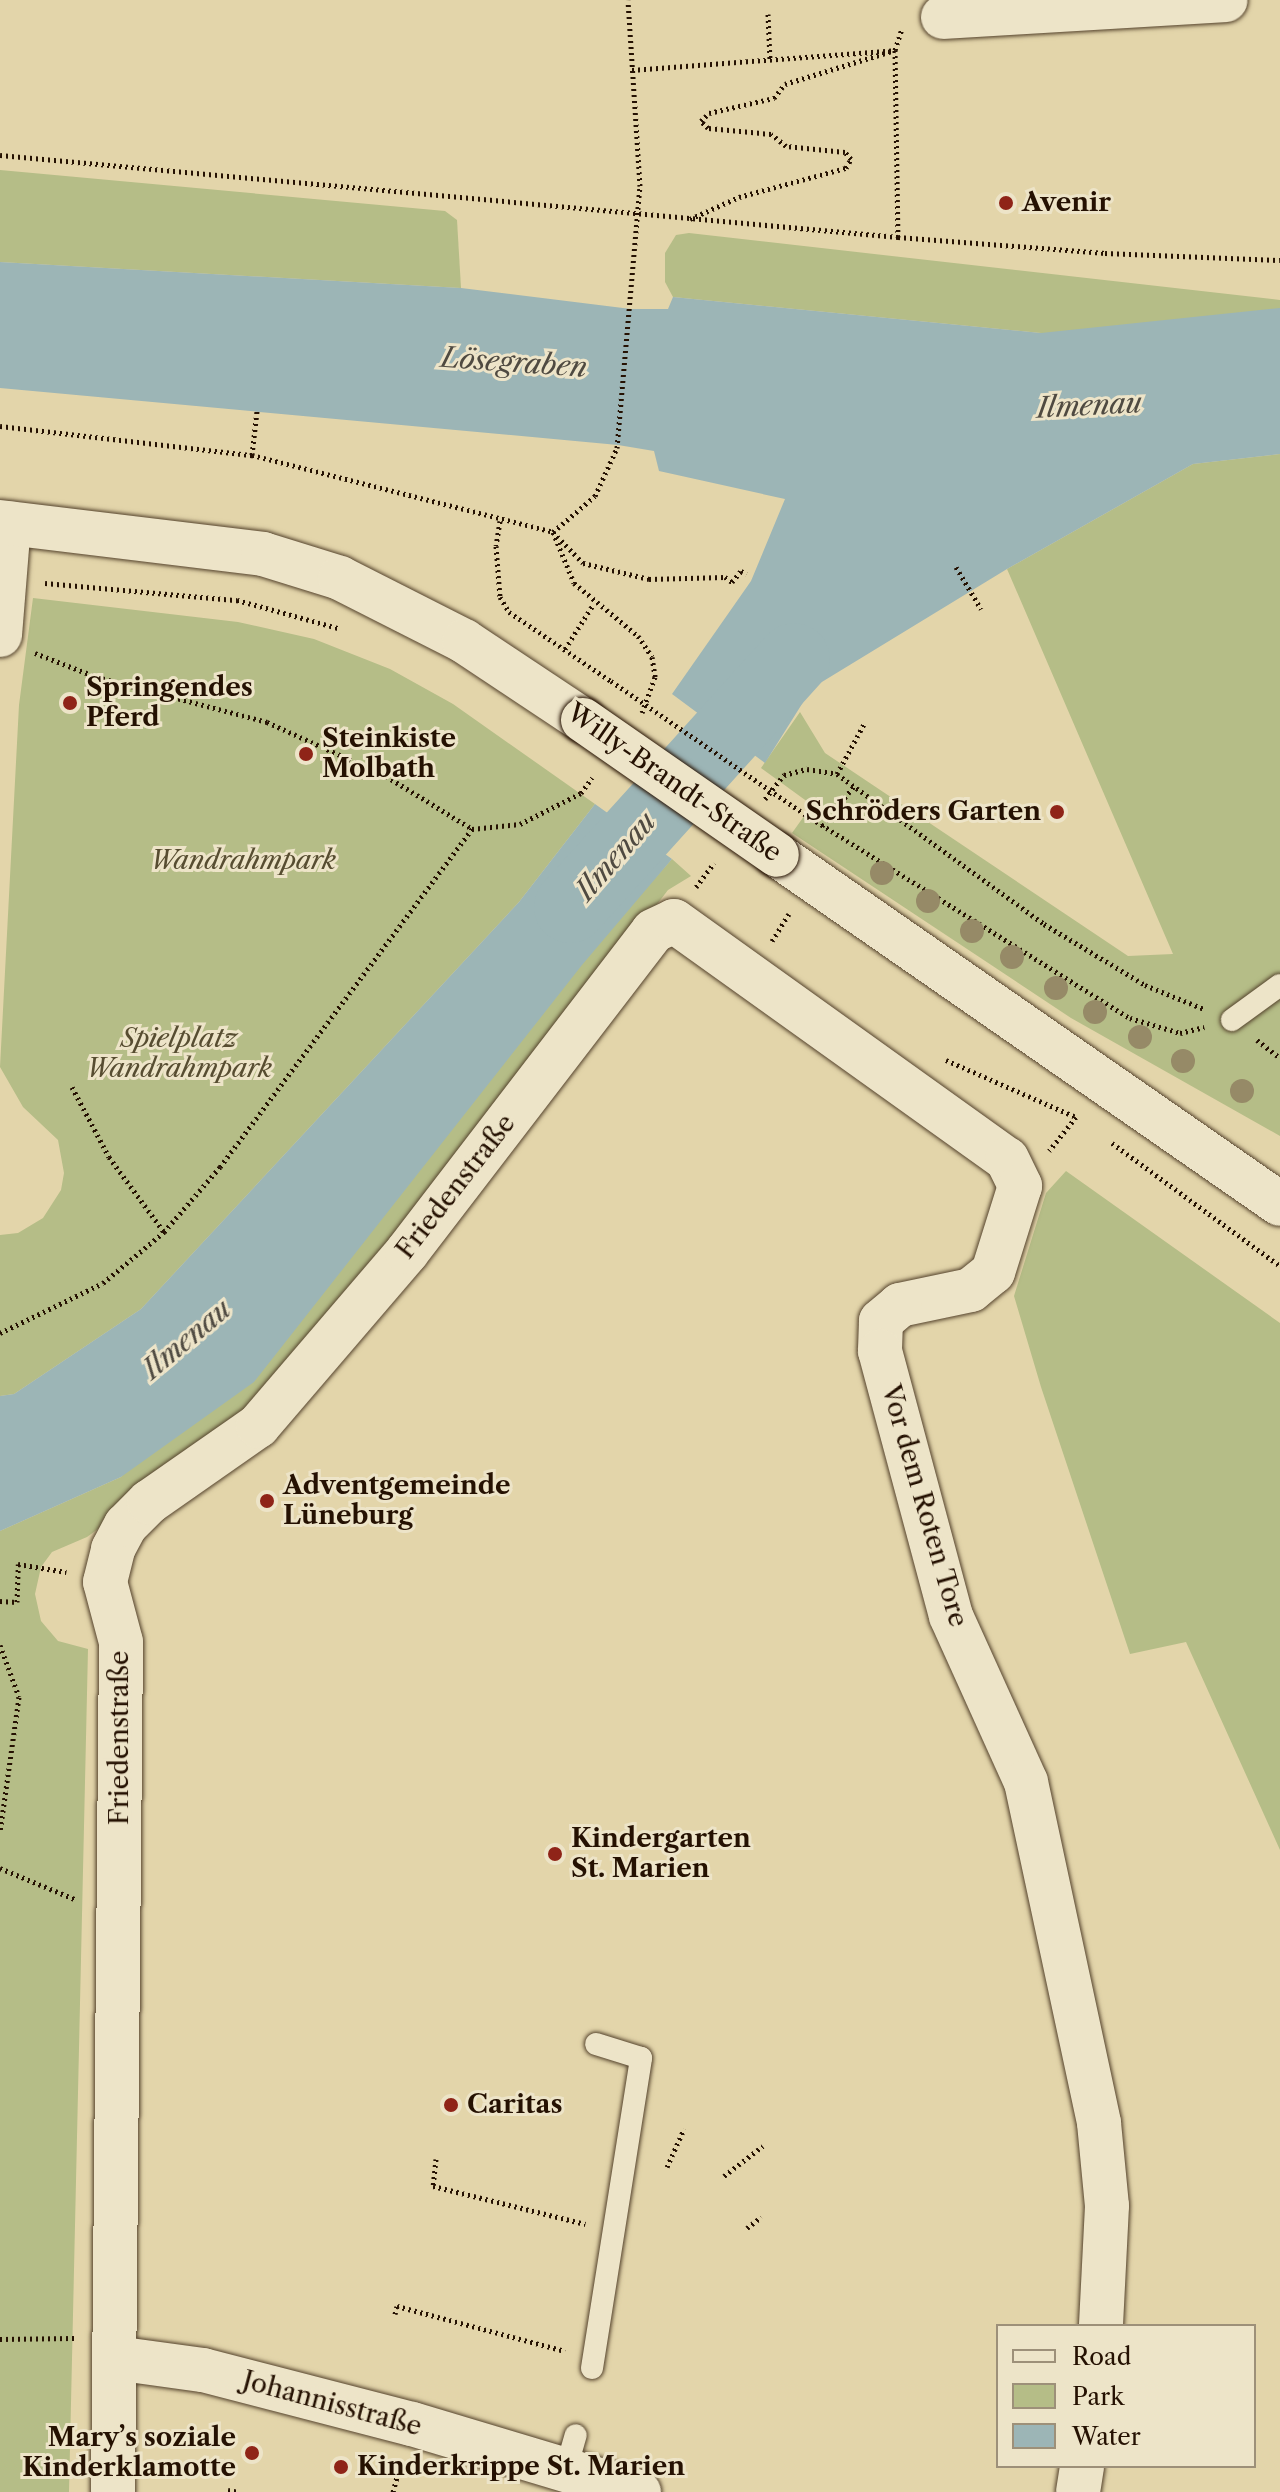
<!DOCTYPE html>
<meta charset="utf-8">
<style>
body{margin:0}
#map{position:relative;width:1280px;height:2492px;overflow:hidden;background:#e3d5aa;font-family:"Libre Caslon Text",serif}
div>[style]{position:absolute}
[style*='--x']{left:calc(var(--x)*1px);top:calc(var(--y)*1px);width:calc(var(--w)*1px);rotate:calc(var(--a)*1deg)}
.green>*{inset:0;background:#b5bd87}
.water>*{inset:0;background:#9cb5b6}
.river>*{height:72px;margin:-36px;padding:0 36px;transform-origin:36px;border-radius:36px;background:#9cb5b6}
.path>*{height:5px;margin-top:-2.5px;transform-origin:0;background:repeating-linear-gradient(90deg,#251102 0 2px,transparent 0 6px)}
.roads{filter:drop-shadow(0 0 2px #54422c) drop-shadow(0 0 2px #54422c)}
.lane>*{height:22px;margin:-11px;padding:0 11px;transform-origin:11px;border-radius:11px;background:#ede4c8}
.street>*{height:44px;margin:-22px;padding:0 22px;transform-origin:22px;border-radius:22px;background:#ede4c8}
.secondary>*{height:44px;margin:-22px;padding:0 22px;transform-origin:22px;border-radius:22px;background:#ede4c8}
.path-bridge>*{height:5px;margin-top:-2.5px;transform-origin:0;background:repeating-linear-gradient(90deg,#251102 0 2px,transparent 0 6px)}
.bridges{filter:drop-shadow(0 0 2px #251102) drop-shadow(0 0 2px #251102)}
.secondary-bridge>*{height:44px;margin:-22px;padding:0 22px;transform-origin:22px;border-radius:22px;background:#ede4c8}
.trees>*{width:24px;height:24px;margin:-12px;border-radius:50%;background:#968a67}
.dots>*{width:22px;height:22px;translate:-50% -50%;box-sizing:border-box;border:4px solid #ede4c8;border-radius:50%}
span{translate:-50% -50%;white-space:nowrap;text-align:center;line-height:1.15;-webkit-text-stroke:6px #ede4c8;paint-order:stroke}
.poi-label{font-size:26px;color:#251102;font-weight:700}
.left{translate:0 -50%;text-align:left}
.right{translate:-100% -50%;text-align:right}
.street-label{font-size:26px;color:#251102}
.park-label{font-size:26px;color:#574d31;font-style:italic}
.water-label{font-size:28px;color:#4f4a41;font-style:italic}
.legend{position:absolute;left:996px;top:2324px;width:260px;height:144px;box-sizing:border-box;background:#ede4c8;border:2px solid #9d9079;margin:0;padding:10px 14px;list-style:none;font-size:24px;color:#251102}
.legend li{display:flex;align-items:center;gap:16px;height:40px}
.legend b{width:40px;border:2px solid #9d9079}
</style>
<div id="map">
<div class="green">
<div style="clip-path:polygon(0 170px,445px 211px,457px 220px,461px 288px,0 262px)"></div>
<div style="clip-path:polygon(689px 233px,1280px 300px,1280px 334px,1041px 333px,673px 297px,665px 282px,665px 253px,676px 235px)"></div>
<div style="clip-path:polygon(1280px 454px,1280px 1136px,1071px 1018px,792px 833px,812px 805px,761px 768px,800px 712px,825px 753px,1128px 956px,1173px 954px,1007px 569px,1193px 464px)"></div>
<div style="clip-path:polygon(33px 598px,238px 622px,314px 639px,390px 669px,453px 704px,595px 804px,519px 902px,141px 1309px,14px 1394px,0 1396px,0 1235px,18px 1233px,43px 1218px,61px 1190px,64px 1173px,58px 1140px,23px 1107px,0 1067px,19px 705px)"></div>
<div style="clip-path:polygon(672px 859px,691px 876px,668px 890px,397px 1242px,254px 1415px,87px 1537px,52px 1552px,41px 1567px,35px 1594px,41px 1621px,58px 1641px,88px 1649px,69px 2492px,0 2492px,0 1531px,121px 1477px)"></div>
<div style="clip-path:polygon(1066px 1171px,1280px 1323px,1280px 1850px,1186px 1642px,1130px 1654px,1041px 1387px,1014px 1296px,1046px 1193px)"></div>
</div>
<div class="water">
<div style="clip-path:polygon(0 262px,461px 288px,631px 309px,668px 309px,673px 297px,1041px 333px,1280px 308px,1280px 454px,1193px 464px,1007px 569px,812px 688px,765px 763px,672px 694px,751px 581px,785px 499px,659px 471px,654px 451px,618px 445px,0 388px)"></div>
<div style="clip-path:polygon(595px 804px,672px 859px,582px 965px,254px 1382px,121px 1477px,0 1531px,0 1396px,14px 1394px,141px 1309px,519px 902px)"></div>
</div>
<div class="river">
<div style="--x:570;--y:907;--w:334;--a:-47.9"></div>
</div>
<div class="path">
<div style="--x:768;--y:14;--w:46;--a:87.5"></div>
<div style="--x:632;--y:70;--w:264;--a:-4.3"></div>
<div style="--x:895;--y:50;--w:23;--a:-72"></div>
<div style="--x:0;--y:155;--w:902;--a:5.22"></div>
<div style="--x:898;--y:237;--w:208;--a:4.4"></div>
<div style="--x:1105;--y:253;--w:175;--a:2.3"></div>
<div style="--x:690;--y:219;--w:54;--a:-24.2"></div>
<div style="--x:739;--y:197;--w:111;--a:-15.2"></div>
<div style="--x:846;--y:168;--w:10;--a:-61"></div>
<div style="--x:851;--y:159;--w:9;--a:-131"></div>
<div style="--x:845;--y:152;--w:59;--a:-174.2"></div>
<div style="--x:786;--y:146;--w:19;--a:-141"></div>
<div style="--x:771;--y:134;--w:63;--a:-174.6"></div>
<div style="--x:708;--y:128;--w:10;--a:-135"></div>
<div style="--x:701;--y:121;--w:11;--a:-45"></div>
<div style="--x:709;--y:113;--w:67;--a:-13"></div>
<div style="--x:774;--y:98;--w:18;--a:-52"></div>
<div style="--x:785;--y:84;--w:115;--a:-17.2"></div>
<div style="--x:895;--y:50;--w:187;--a:89.1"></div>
<div style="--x:0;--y:426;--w:254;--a:6.6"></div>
<div style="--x:252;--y:455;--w:311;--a:14.3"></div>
<div style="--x:553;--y:532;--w:43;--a:45.9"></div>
<div style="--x:583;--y:563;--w:68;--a:13.6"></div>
<div style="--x:649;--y:579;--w:76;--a:-1.5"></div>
<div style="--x:725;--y:577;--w:9;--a:36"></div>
<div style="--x:732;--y:582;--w:14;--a:-51"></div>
<div style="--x:741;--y:571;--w:6;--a:31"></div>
<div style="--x:252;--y:455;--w:44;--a:-83.5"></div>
<div style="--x:500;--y:521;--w:25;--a:99"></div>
<div style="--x:496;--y:546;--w:51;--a:85.5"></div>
<div style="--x:500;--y:597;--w:17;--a:59"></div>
<div style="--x:509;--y:612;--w:123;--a:34.1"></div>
<div style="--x:553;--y:532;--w:55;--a:67.6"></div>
<div style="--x:574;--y:583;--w:83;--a:39.6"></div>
<div style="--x:638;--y:636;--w:25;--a:56"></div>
<div style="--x:652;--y:657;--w:20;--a:81"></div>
<div style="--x:655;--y:677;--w:38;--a:110"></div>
<div style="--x:553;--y:532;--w:55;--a:-40.6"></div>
<div style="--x:595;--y:496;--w:53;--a:-65.4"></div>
<div style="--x:617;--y:448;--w:263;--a:-85"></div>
<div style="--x:640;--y:186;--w:186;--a:-93.7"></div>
<div style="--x:956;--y:567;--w:49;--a:59.2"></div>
<div style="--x:45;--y:583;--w:193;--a:5.1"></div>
<div style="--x:237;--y:600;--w:105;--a:15.5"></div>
<div style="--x:565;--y:649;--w:52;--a:-57.5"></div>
<div style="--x:35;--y:653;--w:66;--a:21.2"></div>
<div style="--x:97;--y:677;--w:176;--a:14.8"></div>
<div style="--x:267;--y:722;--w:131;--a:24.4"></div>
<div style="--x:386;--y:776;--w:101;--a:31.6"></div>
<div style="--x:472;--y:829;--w:48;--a:-5.9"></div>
<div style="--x:520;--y:824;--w:68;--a:-26.9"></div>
<div style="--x:581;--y:793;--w:19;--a:-54"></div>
<div style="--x:837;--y:774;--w:57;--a:-61.6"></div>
<div style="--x:765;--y:799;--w:31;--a:-52"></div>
<div style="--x:784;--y:775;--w:24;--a:-15"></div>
<div style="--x:807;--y:769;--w:30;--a:9"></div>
<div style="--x:837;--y:774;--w:256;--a:35.9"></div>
<div style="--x:1044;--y:924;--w:118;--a:31.1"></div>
<div style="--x:1145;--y:985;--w:64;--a:22.1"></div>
<div style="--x:806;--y:815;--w:382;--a:32.1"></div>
<div style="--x:1130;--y:1018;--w:52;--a:16.7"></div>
<div style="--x:1180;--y:1033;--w:25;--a:-14"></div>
<div style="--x:822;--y:826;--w:51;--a:-51.3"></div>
<div style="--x:696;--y:887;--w:30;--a:-53"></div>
<div style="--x:772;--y:941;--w:32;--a:-58"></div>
<div style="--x:1257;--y:1040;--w:29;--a:38"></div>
<div style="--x:946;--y:1060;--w:142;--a:23.7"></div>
<div style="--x:1076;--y:1117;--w:43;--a:128.5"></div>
<div style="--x:72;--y:1087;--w:79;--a:62.1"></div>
<div style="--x:109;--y:1157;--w:93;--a:53.7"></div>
<div style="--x:1112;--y:1143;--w:208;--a:36.2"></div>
<div style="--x:0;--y:1333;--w:114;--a:-25.9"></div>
<div style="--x:103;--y:1283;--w:80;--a:-39.9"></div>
<div style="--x:164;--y:1232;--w:86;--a:-49.3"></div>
<div style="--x:220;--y:1167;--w:422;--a:-53.3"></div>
<div style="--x:0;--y:1601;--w:17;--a:3"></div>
<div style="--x:17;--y:1602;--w:38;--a:-88"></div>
<div style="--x:18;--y:1564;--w:49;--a:9.5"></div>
<div style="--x:0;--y:1645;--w:55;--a:69.9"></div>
<div style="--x:19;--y:1697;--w:137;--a:98"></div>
<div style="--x:0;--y:1868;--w:83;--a:22.6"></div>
<div style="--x:436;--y:2159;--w:27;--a:96"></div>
<div style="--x:433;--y:2186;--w:157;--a:14"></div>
<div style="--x:667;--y:2167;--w:42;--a:-65.9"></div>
<div style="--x:724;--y:2176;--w:49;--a:-37.6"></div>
<div style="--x:747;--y:2228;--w:18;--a:-38"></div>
<div style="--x:395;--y:2314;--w:8;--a:-76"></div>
<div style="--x:397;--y:2306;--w:174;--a:15"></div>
<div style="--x:0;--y:2339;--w:74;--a:-0.8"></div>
<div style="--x:228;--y:2490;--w:11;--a:10"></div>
<div style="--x:393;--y:2492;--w:30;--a:-75"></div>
</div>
<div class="roads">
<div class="lane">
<div style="--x:1232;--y:1020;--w:59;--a:-36.1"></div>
<div style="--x:592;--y:2368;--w:314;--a:-81"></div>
<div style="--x:641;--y:2058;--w:47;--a:-162.7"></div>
<div style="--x:566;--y:2469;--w:35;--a:-74"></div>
</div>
<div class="street">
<div style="--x:943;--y:17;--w:283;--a:-3.4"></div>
<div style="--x:0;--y:635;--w:112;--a:-85.4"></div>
<div style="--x:115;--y:2358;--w:89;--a:7.8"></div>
<div style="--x:203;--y:2370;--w:216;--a:14.5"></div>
<div style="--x:412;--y:2424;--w:237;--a:16.7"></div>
<div style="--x:113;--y:2492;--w:850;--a:-89.46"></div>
<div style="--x:121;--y:1642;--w:62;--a:-104.9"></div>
<div style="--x:105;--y:1582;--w:34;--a:-76"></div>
<div style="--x:113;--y:1549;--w:27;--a:-62"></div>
<div style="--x:126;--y:1525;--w:33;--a:-45"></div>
<div style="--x:149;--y:1502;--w:133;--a:-34.9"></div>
<div style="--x:258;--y:1426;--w:229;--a:-49.4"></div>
<div style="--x:407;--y:1252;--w:404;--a:-52.5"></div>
<div style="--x:653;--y:931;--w:23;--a:-25"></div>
<div style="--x:674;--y:921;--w:409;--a:35.6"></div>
<div style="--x:1007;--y:1159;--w:30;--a:64"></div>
<div style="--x:1020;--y:1186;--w:90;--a:107.4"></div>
<div style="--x:993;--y:1272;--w:28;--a:141"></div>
<div style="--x:971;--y:1290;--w:73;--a:168.1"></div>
<div style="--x:900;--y:1305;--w:25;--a:140"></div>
<div style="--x:881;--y:1321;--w:30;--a:92"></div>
<div style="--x:880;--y:1351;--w:274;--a:75"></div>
<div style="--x:951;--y:1616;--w:182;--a:65.7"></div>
<div style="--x:1026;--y:1782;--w:349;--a:77.9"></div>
<div style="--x:1099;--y:2123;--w:83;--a:84.5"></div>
<div style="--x:1107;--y:2206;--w:120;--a:92.9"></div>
<div style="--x:1078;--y:2492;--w:26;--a:-81"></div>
</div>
<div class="secondary">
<div style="--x:0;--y:522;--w:265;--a:6.9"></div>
<div style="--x:263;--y:554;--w:81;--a:17.3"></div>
<div style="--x:340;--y:578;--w:139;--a:26.9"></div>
<div style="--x:464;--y:641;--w:143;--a:33.6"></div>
<div style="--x:777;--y:855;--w:612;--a:34.75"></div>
</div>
</div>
<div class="path-bridge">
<div style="--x:611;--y:681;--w:237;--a:34.5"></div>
</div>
<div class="bridges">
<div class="secondary-bridge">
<div style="--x:583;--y:720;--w:236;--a:34.8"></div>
</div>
</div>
<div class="trees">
<div style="left:882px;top:873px"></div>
<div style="left:928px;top:901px"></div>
<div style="left:972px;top:931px"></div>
<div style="left:1012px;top:957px"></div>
<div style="left:1056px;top:988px"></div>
<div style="left:1095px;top:1012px"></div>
<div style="left:1140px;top:1037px"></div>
<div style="left:1183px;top:1061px"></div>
<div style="left:1242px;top:1091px"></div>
</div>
<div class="dots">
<div style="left:1006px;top:203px;background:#8f2418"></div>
<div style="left:70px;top:703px;background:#8f2418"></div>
<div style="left:306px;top:754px;background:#8f2418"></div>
<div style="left:1057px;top:812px;background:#8f2418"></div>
<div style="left:267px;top:1501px;background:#8f2418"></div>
<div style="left:555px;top:1854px;background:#8f2418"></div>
<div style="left:451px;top:2105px;background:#8f2418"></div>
<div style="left:252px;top:2453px;background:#8f2418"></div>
<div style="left:341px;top:2467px;background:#8f2418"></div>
</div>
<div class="poi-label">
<span class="left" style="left:1022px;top:203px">Avenir</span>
<span class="left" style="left:86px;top:703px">Springendes<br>Pferd</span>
<span class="left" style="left:322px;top:754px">Steinkiste<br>Molbath</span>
<span class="right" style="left:1041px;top:812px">Schröders Garten</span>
<span class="left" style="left:283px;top:1501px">Adventgemeinde<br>Lüneburg</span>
<span class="left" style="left:571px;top:1854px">Kindergarten<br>St. Marien</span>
<span class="left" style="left:467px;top:2105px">Caritas</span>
<span class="right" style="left:236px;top:2453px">Mary’s soziale<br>Kinderklamotte</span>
<span class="left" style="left:357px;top:2467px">Kinderkrippe St. Marien</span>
</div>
<div class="street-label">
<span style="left:674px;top:783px;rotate:35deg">Willy-Brandt-Straße</span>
<span style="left:456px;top:1187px;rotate:-52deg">Friedenstraße</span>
<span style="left:924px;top:1506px;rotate:74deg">Vor dem Roten Tore</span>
<span style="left:120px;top:1738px;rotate:-90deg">Friedenstraße</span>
<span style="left:332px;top:2404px;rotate:15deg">Johannisstraße</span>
</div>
<div class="park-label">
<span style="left:243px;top:861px">Wandrahmpark</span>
<span style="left:179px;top:1054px">Spielplatz<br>Wandrahmpark</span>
</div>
<div class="water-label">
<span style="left:514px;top:362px;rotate:4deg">Lösegraben</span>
<span style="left:1089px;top:405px;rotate:-3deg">Ilmenau</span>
<span style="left:615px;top:856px;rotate:-49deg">Ilmenau</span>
<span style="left:186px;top:1339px;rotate:-40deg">Ilmenau</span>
</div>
<ul class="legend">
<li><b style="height:10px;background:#ede4c8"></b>Road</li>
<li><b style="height:22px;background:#b5bd87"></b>Park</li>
<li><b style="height:22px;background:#9cb5b6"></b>Water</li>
</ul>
</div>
